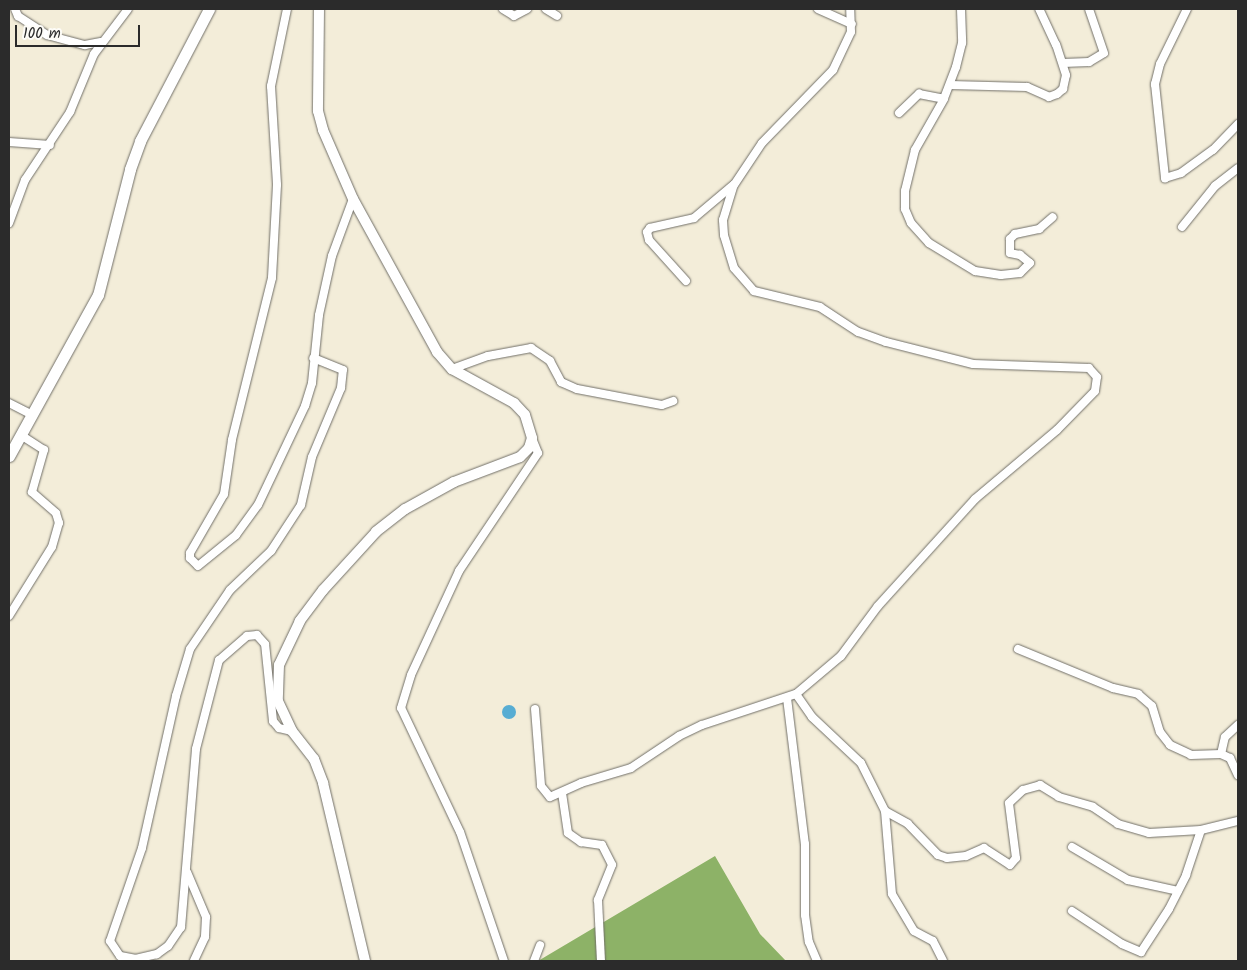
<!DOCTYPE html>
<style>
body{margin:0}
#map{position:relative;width:1247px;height:970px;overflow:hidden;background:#f3edd9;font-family:Kalam,sans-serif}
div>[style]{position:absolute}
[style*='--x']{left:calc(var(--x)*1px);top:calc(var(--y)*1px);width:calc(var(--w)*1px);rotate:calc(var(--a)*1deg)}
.forest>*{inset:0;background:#8db267}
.water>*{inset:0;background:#57add3}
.round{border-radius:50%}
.roads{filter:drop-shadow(0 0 1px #716f68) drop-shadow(0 0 1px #716f68)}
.minor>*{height:8px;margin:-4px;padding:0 4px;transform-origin:4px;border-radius:4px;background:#fff}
.tertiary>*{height:10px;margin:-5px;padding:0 5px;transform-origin:5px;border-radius:5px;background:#fff}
.secondary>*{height:11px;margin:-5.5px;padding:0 5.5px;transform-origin:5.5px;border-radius:5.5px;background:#fff}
span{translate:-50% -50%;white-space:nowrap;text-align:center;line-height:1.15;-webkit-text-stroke:4.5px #fdfcf7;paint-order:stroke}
.frame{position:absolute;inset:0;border:10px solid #2b2b2b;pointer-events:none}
.scale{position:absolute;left:15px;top:25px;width:125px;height:22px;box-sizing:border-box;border:2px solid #2b2b2b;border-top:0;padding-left:6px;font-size:15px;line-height:18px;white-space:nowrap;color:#2b2b2b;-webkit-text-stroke:4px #fdfcf7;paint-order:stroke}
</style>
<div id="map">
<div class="forest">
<div style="clip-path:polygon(715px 856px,760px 934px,786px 961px,538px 961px)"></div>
</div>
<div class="water">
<div class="round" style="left:502px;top:705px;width:14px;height:14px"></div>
</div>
<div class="roads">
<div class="minor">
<div style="--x:15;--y:9;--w:8;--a:67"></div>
<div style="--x:18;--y:16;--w:35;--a:33"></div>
<div style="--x:47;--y:35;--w:39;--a:15"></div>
<div style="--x:85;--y:45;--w:16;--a:-11"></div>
<div style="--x:287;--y:9;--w:79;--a:101.7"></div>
<div style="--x:271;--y:86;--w:99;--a:86.5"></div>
<div style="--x:277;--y:185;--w:93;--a:93.1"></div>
<div style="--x:272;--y:278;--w:167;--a:103.9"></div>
<div style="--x:232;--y:440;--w:55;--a:98.4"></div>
<div style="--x:224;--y:494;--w:68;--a:120"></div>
<div style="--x:190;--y:553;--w:5;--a:90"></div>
<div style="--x:190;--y:558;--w:11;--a:45"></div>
<div style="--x:198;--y:566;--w:49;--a:-39.2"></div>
<div style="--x:236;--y:535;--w:37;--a:-54"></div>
<div style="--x:258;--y:505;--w:110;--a:-64.6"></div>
<div style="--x:305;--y:406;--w:24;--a:-73"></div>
<div style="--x:312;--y:383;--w:68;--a:-84.1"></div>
<div style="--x:319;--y:315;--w:60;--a:-77.6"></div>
<div style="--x:332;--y:256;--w:61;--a:-69.8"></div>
<div style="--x:503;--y:9;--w:13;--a:32"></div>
<div style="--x:514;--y:16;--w:15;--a:-28"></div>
<div style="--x:546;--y:9;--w:13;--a:32"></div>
<div style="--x:818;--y:9;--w:37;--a:24"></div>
<div style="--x:961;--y:9;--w:34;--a:88"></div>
<div style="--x:962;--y:43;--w:25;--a:104"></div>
<div style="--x:956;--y:67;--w:34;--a:111"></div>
<div style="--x:944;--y:99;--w:59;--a:119.6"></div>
<div style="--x:915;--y:150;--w:42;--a:103.7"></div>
<div style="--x:905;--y:191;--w:18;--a:90"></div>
<div style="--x:905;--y:209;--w:15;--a:67"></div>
<div style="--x:911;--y:223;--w:27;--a:48"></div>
<div style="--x:929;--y:243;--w:54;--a:31.3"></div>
<div style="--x:975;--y:271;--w:26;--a:9"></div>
<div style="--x:1001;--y:275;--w:19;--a:-6"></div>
<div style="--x:1020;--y:273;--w:14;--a:-45"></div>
<div style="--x:1030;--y:263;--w:13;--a:-141"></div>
<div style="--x:1020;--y:255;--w:10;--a:-169"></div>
<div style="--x:1010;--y:253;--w:14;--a:-90"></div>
<div style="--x:1010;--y:239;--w:7;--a:-45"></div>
<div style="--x:1015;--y:234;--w:25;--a:-12"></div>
<div style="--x:1039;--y:229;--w:18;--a:-41"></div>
<div style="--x:1187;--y:9;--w:61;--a:116.1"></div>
<div style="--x:1160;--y:64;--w:21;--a:104"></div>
<div style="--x:1155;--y:84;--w:95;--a:83.9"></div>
<div style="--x:1165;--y:178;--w:17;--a:-17"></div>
<div style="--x:1181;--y:173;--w:39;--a:-36"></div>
<div style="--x:1213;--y:150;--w:36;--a:-46"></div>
<div style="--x:1063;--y:63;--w:26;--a:-2"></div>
<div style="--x:1089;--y:62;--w:17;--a:-31"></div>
<div style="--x:1104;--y:53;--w:46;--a:-108.8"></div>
<div style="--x:950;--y:85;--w:77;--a:1.5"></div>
<div style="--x:1027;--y:87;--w:24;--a:24"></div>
<div style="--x:1049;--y:97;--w:9;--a:-21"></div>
<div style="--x:1057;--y:94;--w:8;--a:-40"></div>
<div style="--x:1063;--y:89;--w:14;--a:-78"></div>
<div style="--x:1066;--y:75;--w:32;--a:-108"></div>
<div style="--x:1056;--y:45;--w:40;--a:-115"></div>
<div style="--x:899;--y:113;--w:28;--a:-44"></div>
<div style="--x:919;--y:94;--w:25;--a:11"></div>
<div style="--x:9;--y:142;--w:41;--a:4.2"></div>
<div style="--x:9;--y:223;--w:46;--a:-69.6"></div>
<div style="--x:25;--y:180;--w:82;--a:-56.5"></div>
<div style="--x:70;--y:112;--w:63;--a:-67.5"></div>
<div style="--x:94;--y:54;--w:56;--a:-52.9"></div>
<div style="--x:1182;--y:227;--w:53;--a:-51.2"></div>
<div style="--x:1215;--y:186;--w:29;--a:-38"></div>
<div style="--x:686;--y:281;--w:55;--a:-132.1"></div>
<div style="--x:649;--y:240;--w:8;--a:-104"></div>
<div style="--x:647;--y:232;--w:5;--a:-53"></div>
<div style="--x:650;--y:228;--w:45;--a:-12.8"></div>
<div style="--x:694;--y:218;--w:50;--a:-40.1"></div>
<div style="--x:452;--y:369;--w:38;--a:-20"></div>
<div style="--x:488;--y:356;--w:44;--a:-10.5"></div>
<div style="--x:531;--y:348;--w:23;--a:34"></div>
<div style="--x:550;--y:361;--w:24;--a:62"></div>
<div style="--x:561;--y:382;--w:17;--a:24"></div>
<div style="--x:577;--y:389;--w:86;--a:10.7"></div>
<div style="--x:662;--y:405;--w:12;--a:-20"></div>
<div style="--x:9;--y:403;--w:25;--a:27"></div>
<div style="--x:9;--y:616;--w:81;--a:-58.1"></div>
<div style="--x:52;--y:547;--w:25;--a:-74"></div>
<div style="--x:59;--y:523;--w:10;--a:-107"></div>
<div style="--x:56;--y:513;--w:32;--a:-139"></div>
<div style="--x:32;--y:492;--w:44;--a:-74.1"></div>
<div style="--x:44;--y:450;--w:27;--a:-147"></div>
<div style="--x:1018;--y:649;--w:103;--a:22.3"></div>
<div style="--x:1113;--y:688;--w:26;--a:13"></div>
<div style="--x:1138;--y:694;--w:18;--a:41"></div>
<div style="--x:1152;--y:706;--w:27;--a:73"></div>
<div style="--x:1160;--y:732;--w:16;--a:52"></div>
<div style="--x:1170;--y:745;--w:23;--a:25"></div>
<div style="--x:1191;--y:755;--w:30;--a:-2"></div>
<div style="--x:1221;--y:754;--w:10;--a:24"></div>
<div style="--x:1230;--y:758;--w:19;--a:65"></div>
<div style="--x:796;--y:694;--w:28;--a:55"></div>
<div style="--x:812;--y:717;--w:67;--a:43.2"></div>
<div style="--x:861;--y:763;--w:54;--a:63.4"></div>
<div style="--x:885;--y:811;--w:26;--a:29"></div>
<div style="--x:908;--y:824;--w:43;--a:45.9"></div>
<div style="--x:938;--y:855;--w:9;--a:18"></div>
<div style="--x:947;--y:858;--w:19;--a:-6"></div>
<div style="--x:966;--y:856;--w:20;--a:-24"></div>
<div style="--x:984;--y:848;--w:31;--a:33"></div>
<div style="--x:1010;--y:865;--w:9;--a:-49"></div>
<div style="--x:1016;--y:858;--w:55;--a:-97.3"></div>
<div style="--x:1009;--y:803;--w:19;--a:-43"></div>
<div style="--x:1023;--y:790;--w:18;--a:-16"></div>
<div style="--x:1040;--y:785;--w:22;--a:32"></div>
<div style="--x:1059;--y:797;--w:35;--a:16"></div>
<div style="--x:1093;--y:807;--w:30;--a:34"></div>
<div style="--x:1118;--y:824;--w:32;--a:16"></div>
<div style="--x:1149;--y:833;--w:52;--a:-3.3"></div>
<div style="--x:1201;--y:830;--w:38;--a:-14"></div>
<div style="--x:787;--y:698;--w:147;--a:83"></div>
<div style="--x:805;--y:844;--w:71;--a:90"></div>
<div style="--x:805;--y:915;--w:27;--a:82"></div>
<div style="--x:809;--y:942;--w:21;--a:67"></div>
<div style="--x:535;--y:709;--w:77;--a:85.5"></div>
<div style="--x:541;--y:786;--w:14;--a:51"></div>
<div style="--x:550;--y:797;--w:34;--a:-24"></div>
<div style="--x:581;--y:783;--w:52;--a:-16.7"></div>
<div style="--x:631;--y:768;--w:58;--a:-33.7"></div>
<div style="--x:679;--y:736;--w:25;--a:-26"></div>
<div style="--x:702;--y:725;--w:99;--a:-18.3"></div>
<div style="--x:796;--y:694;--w:59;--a:-40.2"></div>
<div style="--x:841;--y:656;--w:62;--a:-53.5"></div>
<div style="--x:878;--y:606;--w:144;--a:-47.8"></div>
<div style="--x:975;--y:499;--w:107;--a:-40.1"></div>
<div style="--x:1057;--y:430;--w:54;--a:-45.7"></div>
<div style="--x:1095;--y:391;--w:14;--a:-82"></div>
<div style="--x:1097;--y:377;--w:12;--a:-132"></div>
<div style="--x:1089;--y:368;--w:116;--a:-178"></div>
<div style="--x:973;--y:364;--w:90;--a:-165.8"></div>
<div style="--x:886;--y:342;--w:30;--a:-160"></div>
<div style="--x:858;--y:332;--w:45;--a:-146.7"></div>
<div style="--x:820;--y:307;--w:68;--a:-166.4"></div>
<div style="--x:754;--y:291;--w:30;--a:-131"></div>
<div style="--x:734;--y:268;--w:34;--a:-107"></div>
<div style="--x:724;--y:235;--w:15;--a:-94"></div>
<div style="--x:723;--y:220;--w:37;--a:-73"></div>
<div style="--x:734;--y:185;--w:50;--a:-56.3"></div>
<div style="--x:762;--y:143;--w:102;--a:-45.8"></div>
<div style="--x:833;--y:70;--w:42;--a:-64.7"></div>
<div style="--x:851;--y:32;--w:23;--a:-92"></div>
<div style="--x:292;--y:731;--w:13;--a:-167"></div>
<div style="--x:279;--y:728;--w:9;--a:-131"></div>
<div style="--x:273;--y:721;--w:77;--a:-95.9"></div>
<div style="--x:265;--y:644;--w:12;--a:-132"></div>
<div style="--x:257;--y:635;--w:10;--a:174"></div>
<div style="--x:247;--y:636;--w:37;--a:139"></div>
<div style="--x:219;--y:660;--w:92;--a:104.5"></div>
<div style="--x:196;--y:749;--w:179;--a:94.8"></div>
<div style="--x:181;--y:927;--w:23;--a:124"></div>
<div style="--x:168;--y:946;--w:14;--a:144"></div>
<div style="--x:157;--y:954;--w:22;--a:167"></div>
<div style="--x:136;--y:959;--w:16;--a:-169"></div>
<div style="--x:120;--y:956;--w:18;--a:-124"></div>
<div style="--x:110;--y:941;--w:98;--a:-71"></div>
<div style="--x:142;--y:848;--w:156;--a:-77.4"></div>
<div style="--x:176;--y:696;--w:49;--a:-73.4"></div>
<div style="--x:190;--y:649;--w:71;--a:-55.9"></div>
<div style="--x:230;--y:590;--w:57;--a:-43.6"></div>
<div style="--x:271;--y:551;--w:55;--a:-56.9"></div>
<div style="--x:301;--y:505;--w:49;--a:-77.1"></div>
<div style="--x:312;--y:457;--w:75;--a:-67.2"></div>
<div style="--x:341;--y:388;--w:18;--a:-84"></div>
<div style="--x:343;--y:370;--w:32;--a:-158"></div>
<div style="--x:1221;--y:754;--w:17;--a:-77"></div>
<div style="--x:1225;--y:737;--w:18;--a:-43"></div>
<div style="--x:562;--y:793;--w:40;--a:81.5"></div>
<div style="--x:568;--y:833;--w:16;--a:35"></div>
<div style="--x:581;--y:842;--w:21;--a:8"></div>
<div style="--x:602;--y:845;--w:22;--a:63"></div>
<div style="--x:612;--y:865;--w:38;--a:112"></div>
<div style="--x:598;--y:900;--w:61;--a:87.2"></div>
<div style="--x:885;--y:811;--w:83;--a:85.2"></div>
<div style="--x:892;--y:894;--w:43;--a:59.3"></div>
<div style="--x:914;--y:931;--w:21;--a:28"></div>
<div style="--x:933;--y:941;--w:22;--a:63"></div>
<div style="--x:1072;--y:847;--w:65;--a:30.5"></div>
<div style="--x:1128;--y:880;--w:51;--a:12.4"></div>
<div style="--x:187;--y:872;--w:49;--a:67.1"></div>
<div style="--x:206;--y:917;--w:20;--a:93"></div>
<div style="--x:205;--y:937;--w:26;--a:115"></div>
<div style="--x:1072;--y:911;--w:60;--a:33.4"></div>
<div style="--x:1122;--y:944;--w:21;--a:23"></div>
<div style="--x:1141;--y:952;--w:51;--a:-56.9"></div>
<div style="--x:1169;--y:909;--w:38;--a:-63"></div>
<div style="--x:1186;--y:875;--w:47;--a:-71.6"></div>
<div style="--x:504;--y:961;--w:136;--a:-108.8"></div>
<div style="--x:460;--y:832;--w:137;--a:-115.4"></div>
<div style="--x:401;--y:708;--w:34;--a:-73"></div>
<div style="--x:411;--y:675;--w:115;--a:-65.2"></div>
<div style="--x:459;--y:571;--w:142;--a:-56.2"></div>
<div style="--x:538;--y:453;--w:16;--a:-112"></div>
<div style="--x:534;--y:961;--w:17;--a:-69"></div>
</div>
<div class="tertiary">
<div style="--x:319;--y:9;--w:102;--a:90.6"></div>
<div style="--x:318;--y:111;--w:20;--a:75"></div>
<div style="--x:323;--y:130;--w:75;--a:66.5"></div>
<div style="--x:353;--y:199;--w:175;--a:61.2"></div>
<div style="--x:437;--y:352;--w:23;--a:49"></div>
<div style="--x:452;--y:369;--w:71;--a:28.7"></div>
<div style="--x:514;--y:403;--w:16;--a:47"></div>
<div style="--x:525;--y:415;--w:24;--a:73"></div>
<div style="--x:532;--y:438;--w:10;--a:107"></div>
<div style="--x:529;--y:448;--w:13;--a:135"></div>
<div style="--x:520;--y:457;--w:71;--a:159.3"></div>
<div style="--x:454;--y:482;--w:56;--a:151.1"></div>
<div style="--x:405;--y:509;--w:37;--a:142"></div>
<div style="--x:376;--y:532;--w:79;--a:132.4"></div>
<div style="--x:323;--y:590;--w:39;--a:127"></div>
<div style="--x:300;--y:621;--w:49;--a:115.5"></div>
<div style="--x:279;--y:665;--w:36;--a:92"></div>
<div style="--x:278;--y:701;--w:33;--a:65"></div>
<div style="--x:292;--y:731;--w:36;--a:52"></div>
<div style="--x:314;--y:759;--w:26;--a:69"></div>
<div style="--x:323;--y:783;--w:183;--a:76.7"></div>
</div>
<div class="secondary">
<div style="--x:9;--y:456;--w:184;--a:-61.1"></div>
<div style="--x:98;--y:295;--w:130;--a:-75.7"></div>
<div style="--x:130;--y:169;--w:30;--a:-70"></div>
<div style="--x:140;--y:141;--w:149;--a:-62.4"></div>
</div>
</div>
<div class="frame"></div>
<div class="scale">100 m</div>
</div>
